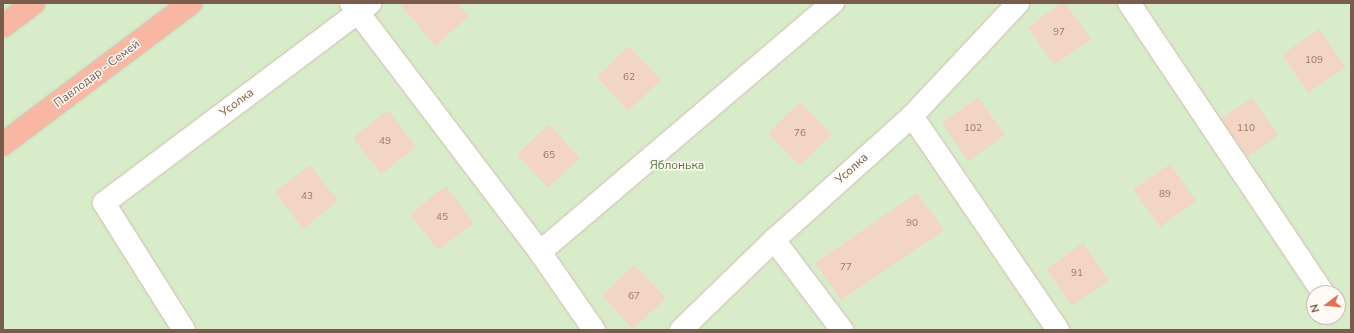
<!DOCTYPE html>
<meta charset="utf-8">
<style>
body{margin:0}
#map{position:relative;width:1354px;height:333px;overflow:hidden;background:#fdf6ec;font-family:"Nunito Sans",sans-serif}
div>[style]{position:absolute}
[style*='--x']{left:calc(var(--x)*1px);top:calc(var(--y)*1px);width:calc(var(--w)*1px);rotate:calc(var(--a)*1deg)}
.green>*{inset:0;background:#d8ecc9}
.building>*{inset:0;background:#f3d5c3}
.roads{filter:drop-shadow(0 0 1px #d1beb0) drop-shadow(0 0 1px #d1beb0)}
.street>*{height:22px;margin:-11px;padding:0 11px;transform-origin:11px;border-radius:11px;background:#fff}
.highway>*{height:22px;margin:-11px;padding:0 11px;transform-origin:11px;border-radius:11px;background:#f7b7a3}
span{translate:-50% -50%;white-space:nowrap;text-align:center;line-height:1.15;-webkit-text-stroke:3px #fffaf3;paint-order:stroke}
.number-label{font-size:10px;color:#987a6a}
.number-label span{-webkit-text-stroke-width:0}
.street-label{font-size:12px;color:#7a5c4d}
.park-label{font-size:12px;color:#537a41}
.frame{position:absolute;inset:0;border:4px solid #7a5c4d;pointer-events:none}
.north{position:absolute;left:1306px;top:285px;width:40px;height:40px;box-sizing:border-box;background:#fffaf3;border:1px solid #cabbb1;border-radius:50%;rotate:254deg;font-size:11px;font-weight:700;line-height:16px;text-align:center;color:#7a5c4d}
.north::after{content:'';display:block;margin:auto;width:14px;height:18px;background:#e76f51;clip-path:polygon(50% 0,100% 100%,50% 72%,0 100%)}
</style>
<div id="map">
<div class="green">
<div style="clip-path:polygon(evenodd,3px 3px,1351px 3px,1351px 330px,3px 330px,3px 3px,1314px 293px,1338px 293px,1338px 317px,1314px 317px,1314px 293px)"></div>
</div>
<div class="building">
<div style="clip-path:polygon(399px 3px,457px 3px,469px 16px,435px 46px)"></div>
<div style="clip-path:polygon(1062px 3px,1065px 3px,1091px 39px,1054px 65px,1028px 27px)"></div>
<div style="clip-path:polygon(1319px 29px,1345px 67px,1308px 93px,1282px 55px)"></div>
<div style="clip-path:polygon(629px 46px,661px 80px,628px 111px,597px 77px)"></div>
<div style="clip-path:polygon(978px 97px,1005px 135px,968px 161px,942px 123px)"></div>
<div style="clip-path:polygon(1252px 98px,1278px 135px,1247px 157px,1221px 119px)"></div>
<div style="clip-path:polygon(800px 102px,832px 135px,799px 166px,768px 133px)"></div>
<div style="clip-path:polygon(388px 110px,416px 147px,381px 174px,353px 138px)"></div>
<div style="clip-path:polygon(549px 124px,580px 158px,548px 188px,517px 155px)"></div>
<div style="clip-path:polygon(1170px 164px,1196px 201px,1160px 227px,1133px 189px)"></div>
<div style="clip-path:polygon(310px 165px,338px 201px,303px 229px,275px 192px)"></div>
<div style="clip-path:polygon(446px 186px,474px 223px,438px 250px,410px 214px)"></div>
<div style="clip-path:polygon(917px 193px,944px 230px,841px 300px,815px 263px)"></div>
<div style="clip-path:polygon(1083px 243px,1109px 280px,1072px 306px,1046px 269px)"></div>
<div style="clip-path:polygon(634px 265px,666px 298px,633px 329px,602px 296px)"></div>
</div>
<div class="roads">
<div class="street">
<div style="--x:351;--y:3;--w:313;--a:52.8"></div>
<div style="--x:540;--y:252;--w:95;--a:55.3"></div>
<div style="--x:1129;--y:3;--w:349;--a:56.2"></div>
<div style="--x:912;--y:116;--w:259;--a:55.7"></div>
<div style="--x:774;--y:240;--w:113;--a:52.9"></div>
<div style="--x:540;--y:252;--w:385;--a:-40.4"></div>
<div style="--x:184;--y:330;--w:150;--a:-122.2"></div>
<div style="--x:104;--y:203;--w:333;--a:-36.9"></div>
<div style="--x:681;--y:330;--w:129;--a:-44.1"></div>
<div style="--x:774;--y:240;--w:186;--a:-41.9"></div>
<div style="--x:912;--y:116;--w:155;--a:-46.8"></div>
</div>
<div class="highway">
<div style="--x:3;--y:26;--w:38;--a:-37"></div>
<div style="--x:3;--y:144;--w:235;--a:-36.9"></div>
</div>
</div>
<div class="number-label">
<span style="left:1059px;top:33px">97</span>
<span style="left:1314px;top:61px">109</span>
<span style="left:629px;top:78px">62</span>
<span style="left:973px;top:129px">102</span>
<span style="left:1246px;top:129px">110</span>
<span style="left:800px;top:134px">76</span>
<span style="left:385px;top:142px">49</span>
<span style="left:549px;top:156px">65</span>
<span style="left:1165px;top:195px">89</span>
<span style="left:307px;top:197px">43</span>
<span style="left:442px;top:218px">45</span>
<span style="left:912px;top:224px">90</span>
<span style="left:846px;top:268px">77</span>
<span style="left:1077px;top:274px">91</span>
<span style="left:634px;top:297px">67</span>
</div>
<div class="street-label">
<span style="left:97px;top:74px;rotate:-37deg">Павлодар - Семей</span>
<span style="left:237px;top:103px;rotate:-37deg">Усолка</span>
<span style="left:852px;top:169px;rotate:-42deg">Усолка</span>
</div>
<div class="park-label">
<span style="left:677px;top:166px">Яблонька</span>
</div>
<div class="frame"></div>
<div class="north">N</div>
</div>
